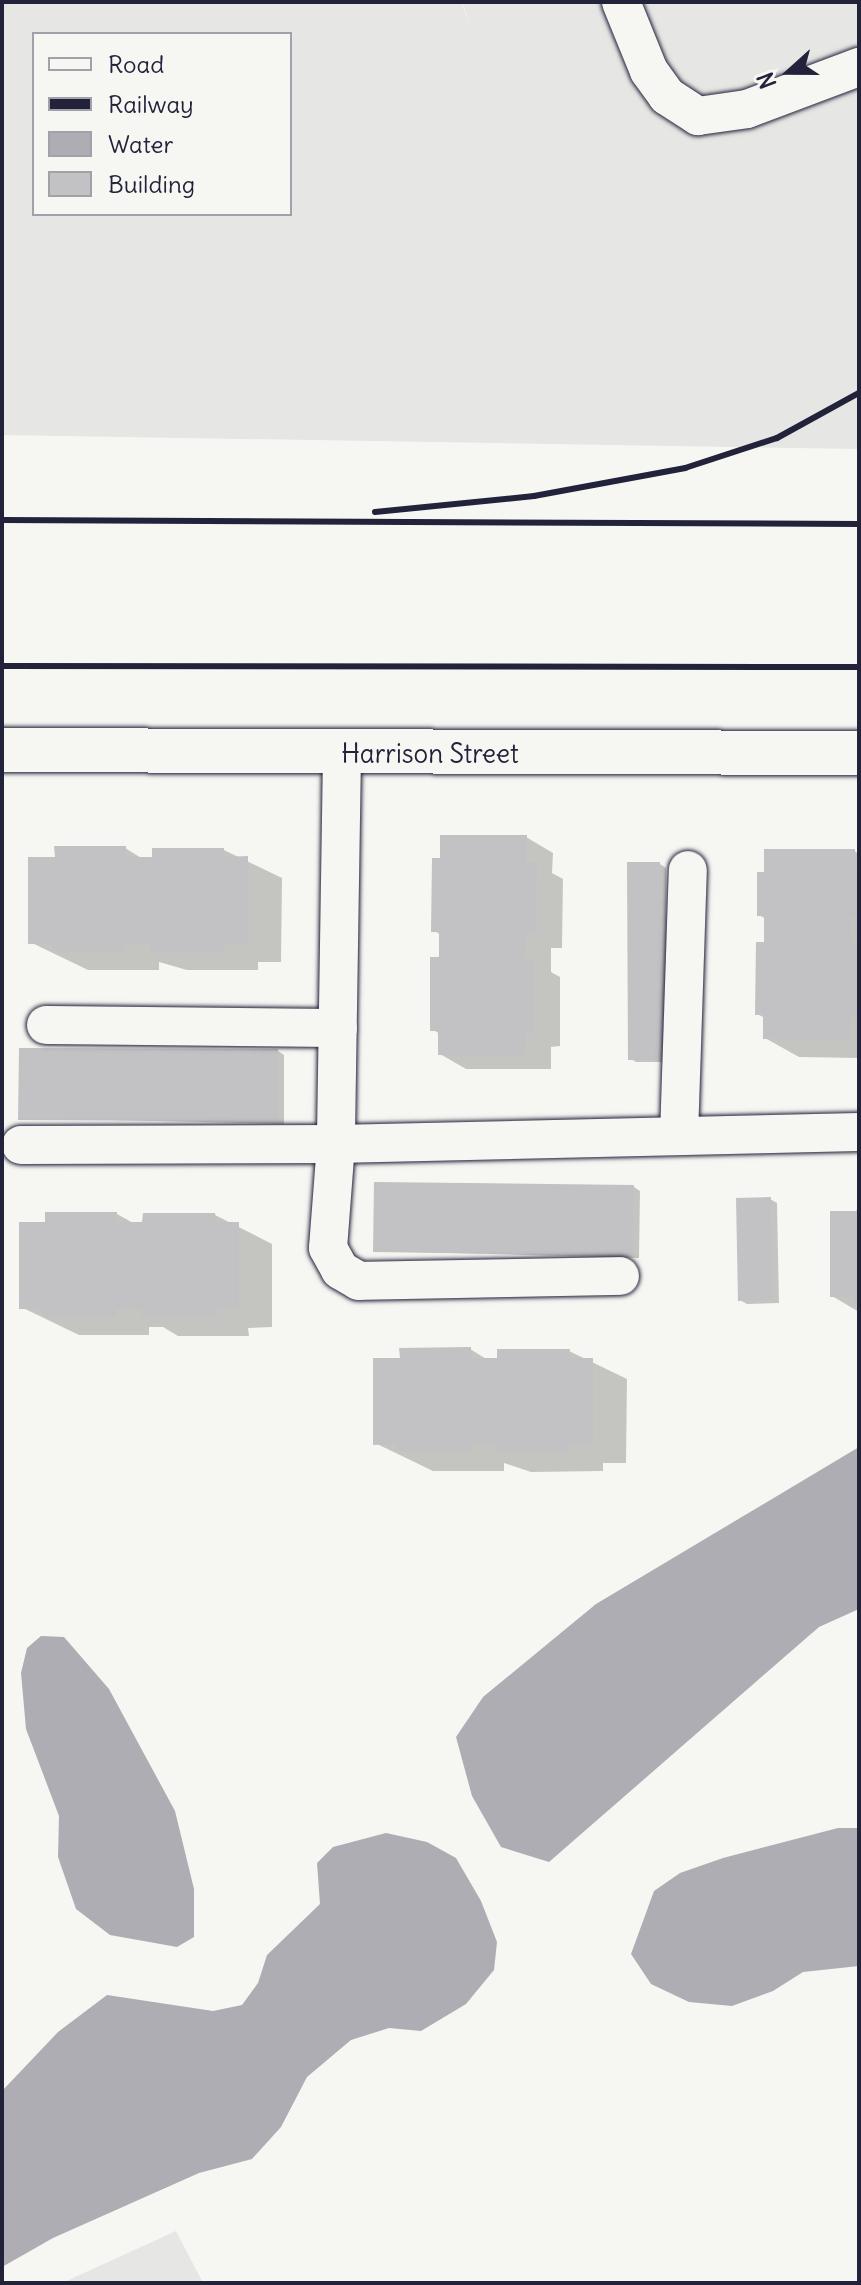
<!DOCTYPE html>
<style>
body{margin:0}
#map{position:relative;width:861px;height:2285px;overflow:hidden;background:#f6f6f2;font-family:Delius,sans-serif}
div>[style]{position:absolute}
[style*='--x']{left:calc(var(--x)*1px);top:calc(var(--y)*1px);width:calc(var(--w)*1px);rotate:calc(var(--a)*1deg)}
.built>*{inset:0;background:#e6e6e4}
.water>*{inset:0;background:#adadb3}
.shadow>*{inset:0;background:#0003}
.building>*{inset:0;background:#c2c2c4}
.roads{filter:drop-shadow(0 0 2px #22223b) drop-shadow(0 0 2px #22223b)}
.minor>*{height:38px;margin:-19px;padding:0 19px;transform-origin:19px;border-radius:19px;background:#f6f6f2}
.major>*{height:44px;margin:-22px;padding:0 22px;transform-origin:22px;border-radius:22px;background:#f6f6f2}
.rail>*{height:6px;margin:-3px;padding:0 3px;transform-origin:3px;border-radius:3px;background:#22223b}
span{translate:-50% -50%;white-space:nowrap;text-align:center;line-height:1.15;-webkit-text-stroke:6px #f6f6f2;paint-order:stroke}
.street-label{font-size:26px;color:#22223b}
.frame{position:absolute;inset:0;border:4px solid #22223b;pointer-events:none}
.legend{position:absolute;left:32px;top:32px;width:260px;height:184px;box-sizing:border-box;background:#f6f6f2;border:2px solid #a1a1a9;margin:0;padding:10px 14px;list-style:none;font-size:24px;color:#22223b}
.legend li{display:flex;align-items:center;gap:16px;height:40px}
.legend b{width:40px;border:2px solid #a1a1a9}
.north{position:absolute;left:749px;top:32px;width:80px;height:80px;-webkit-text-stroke:6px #f6f6f2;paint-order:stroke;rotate:249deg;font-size:22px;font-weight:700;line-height:32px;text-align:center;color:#22223b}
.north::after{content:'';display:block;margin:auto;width:28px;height:36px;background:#22223b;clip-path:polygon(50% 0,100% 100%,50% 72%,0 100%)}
</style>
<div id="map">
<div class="built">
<div style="clip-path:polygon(evenodd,2px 2px,461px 2px,471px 27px,462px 2px,859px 2px,859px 449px,2px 435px,2px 2px,34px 34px,290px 34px,290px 214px,34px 214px,34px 34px)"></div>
<div style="clip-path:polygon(176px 2231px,203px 2283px,62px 2283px)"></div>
</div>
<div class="water">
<div style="clip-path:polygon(859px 1447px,859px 1609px,819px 1627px,549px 1862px,501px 1847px,472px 1796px,456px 1737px,483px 1697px,596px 1604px)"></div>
<div style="clip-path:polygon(41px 1636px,64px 1637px,109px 1689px,175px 1811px,194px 1889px,194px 1937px,177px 1947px,110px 1935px,76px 1909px,58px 1857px,59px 1816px,26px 1729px,21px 1673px,27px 1648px)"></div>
<div style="clip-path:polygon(838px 1828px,859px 1828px,859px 1966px,803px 1972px,773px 1991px,732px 2006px,689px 2002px,651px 1984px,631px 1954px,654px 1891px,680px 1873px,723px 1858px)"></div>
<div style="clip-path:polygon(386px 1833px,427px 1842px,456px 1858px,481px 1901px,497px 1942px,494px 1970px,466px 2004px,421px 2031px,389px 2028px,351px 2040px,307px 2077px,281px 2127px,252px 2159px,199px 2173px,53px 2238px,2px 2267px,2px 2091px,58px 2032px,107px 1995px,213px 2011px,242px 2005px,258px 1983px,267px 1955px,320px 1904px,317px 1863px,333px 1847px)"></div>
</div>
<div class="shadow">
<div style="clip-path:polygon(526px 837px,553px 853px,552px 873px,563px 879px,562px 948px,551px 948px,551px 972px,560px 977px,560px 1046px,551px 1047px,551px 1069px,466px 1069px,440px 1054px,440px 1034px,432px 1029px,441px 935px,433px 930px)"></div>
<div style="clip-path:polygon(125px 848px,143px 859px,224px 850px,282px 878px,281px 962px,258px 962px,258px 970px,187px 970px,159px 962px,159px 970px,88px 970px,30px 942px,57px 858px)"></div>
<div style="clip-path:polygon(854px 851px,859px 854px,859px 1058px,799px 1057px,765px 1038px,765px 1018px,757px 1014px,766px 944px,766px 919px,759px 915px)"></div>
<div style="clip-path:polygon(660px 864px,666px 868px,667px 1062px,636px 1062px,630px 1058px)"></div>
<div style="clip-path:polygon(278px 1051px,284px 1055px,284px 1124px,20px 1118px)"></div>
<div style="clip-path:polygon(634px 1187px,640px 1191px,639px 1258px,375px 1251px)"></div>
<div style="clip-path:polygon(770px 1199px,777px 1203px,779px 1303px,747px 1304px,740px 1300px)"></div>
<div style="clip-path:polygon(859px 1202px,859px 1312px,832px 1296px)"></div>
<div style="clip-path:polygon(117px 1214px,135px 1224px,215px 1215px,272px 1244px,272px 1327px,248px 1328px,249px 1336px,178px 1336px,163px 1327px,149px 1327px,149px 1335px,79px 1335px,21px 1307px,47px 1224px)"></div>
<div style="clip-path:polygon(470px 1349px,488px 1360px,569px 1351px,627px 1379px,626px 1463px,603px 1463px,603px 1471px,531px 1472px,504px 1463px,504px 1471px,433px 1471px,375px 1443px,402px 1360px)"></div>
</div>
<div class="building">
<div style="clip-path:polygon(440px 835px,527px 835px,526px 862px,537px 862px,536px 933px,525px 934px,525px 959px,534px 959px,534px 1032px,525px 1032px,525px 1055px,438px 1055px,438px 1031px,430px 1031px,430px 957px,439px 957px,439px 932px,431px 932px,432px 858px,440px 858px)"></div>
<div style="clip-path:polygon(54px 846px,126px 846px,126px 857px,152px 857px,152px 848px,224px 848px,224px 857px,248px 856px,248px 944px,224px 943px,224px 952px,150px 952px,151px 943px,125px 943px,125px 951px,52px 951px,52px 943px,28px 944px,28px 857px,55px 857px)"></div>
<div style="clip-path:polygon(764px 849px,855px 849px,859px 918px,851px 918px,851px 943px,859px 943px,859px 1017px,850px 1016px,850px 1039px,763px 1039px,763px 1015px,755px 1015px,756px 942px,764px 942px,764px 916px,757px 916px,757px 872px,764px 872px)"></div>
<div style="clip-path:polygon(627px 862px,660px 862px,661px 1060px,628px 1060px)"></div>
<div style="clip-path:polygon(19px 1048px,278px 1049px,278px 1121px,18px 1120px)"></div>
<div style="clip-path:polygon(374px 1182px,634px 1185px,633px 1256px,373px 1252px)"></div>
<div style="clip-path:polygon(771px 1197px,772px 1300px,738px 1301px,736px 1198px)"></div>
<div style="clip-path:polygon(830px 1211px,859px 1211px,859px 1305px,854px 1305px,854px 1297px,830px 1297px)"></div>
<div style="clip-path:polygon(45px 1212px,117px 1212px,117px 1222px,142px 1222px,143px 1213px,215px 1213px,216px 1222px,239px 1222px,239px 1309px,215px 1309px,215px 1317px,142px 1317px,141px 1309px,116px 1309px,116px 1317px,43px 1317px,43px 1309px,19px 1309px,19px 1222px,45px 1222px)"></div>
<div style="clip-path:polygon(471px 1347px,471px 1358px,497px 1358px,497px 1349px,570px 1349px,569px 1358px,593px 1358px,593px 1445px,569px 1444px,569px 1453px,495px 1453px,496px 1444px,470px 1444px,470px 1452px,397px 1452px,397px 1444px,373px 1445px,373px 1358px,400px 1358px,399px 1348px)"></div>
</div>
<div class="roads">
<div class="minor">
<div style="--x:621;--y:2;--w:74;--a:67.9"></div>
<div style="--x:649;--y:71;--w:31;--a:54"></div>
<div style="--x:667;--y:96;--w:37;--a:33"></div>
<div style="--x:698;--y:116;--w:49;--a:-8.1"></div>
<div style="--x:747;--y:109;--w:120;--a:-20.6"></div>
<div style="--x:342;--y:754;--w:390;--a:90.9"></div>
<div style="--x:336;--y:1144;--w:523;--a:-1.31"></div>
<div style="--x:46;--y:1025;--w:292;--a:0.6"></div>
<div style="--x:679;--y:1136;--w:266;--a:-88.1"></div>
<div style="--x:21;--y:1145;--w:315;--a:-0.2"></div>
<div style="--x:336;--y:1144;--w:104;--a:94.4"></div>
<div style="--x:328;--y:1248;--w:25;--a:61"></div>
<div style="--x:340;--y:1270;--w:22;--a:30"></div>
<div style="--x:359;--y:1281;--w:261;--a:-1.1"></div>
</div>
<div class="major">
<div style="--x:2;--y:750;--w:857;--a:0.2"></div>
</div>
</div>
<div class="rail">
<div style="--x:375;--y:512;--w:160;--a:-5.7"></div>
<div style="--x:534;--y:496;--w:154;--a:-10.5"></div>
<div style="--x:685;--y:468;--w:97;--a:-18.1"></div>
<div style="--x:777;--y:438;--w:94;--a:-28.8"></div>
<div style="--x:2;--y:520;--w:857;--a:0.27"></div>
<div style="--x:2;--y:666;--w:857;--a:0.07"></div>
</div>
<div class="street-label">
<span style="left:430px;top:754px">Harrison Street</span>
</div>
<div class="frame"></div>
<ul class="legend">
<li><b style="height:10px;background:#f6f6f2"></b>Road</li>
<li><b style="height:10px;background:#22223b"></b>Railway</li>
<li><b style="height:22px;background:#adadb3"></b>Water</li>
<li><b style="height:22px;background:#c2c2c4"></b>Building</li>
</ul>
<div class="north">N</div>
</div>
